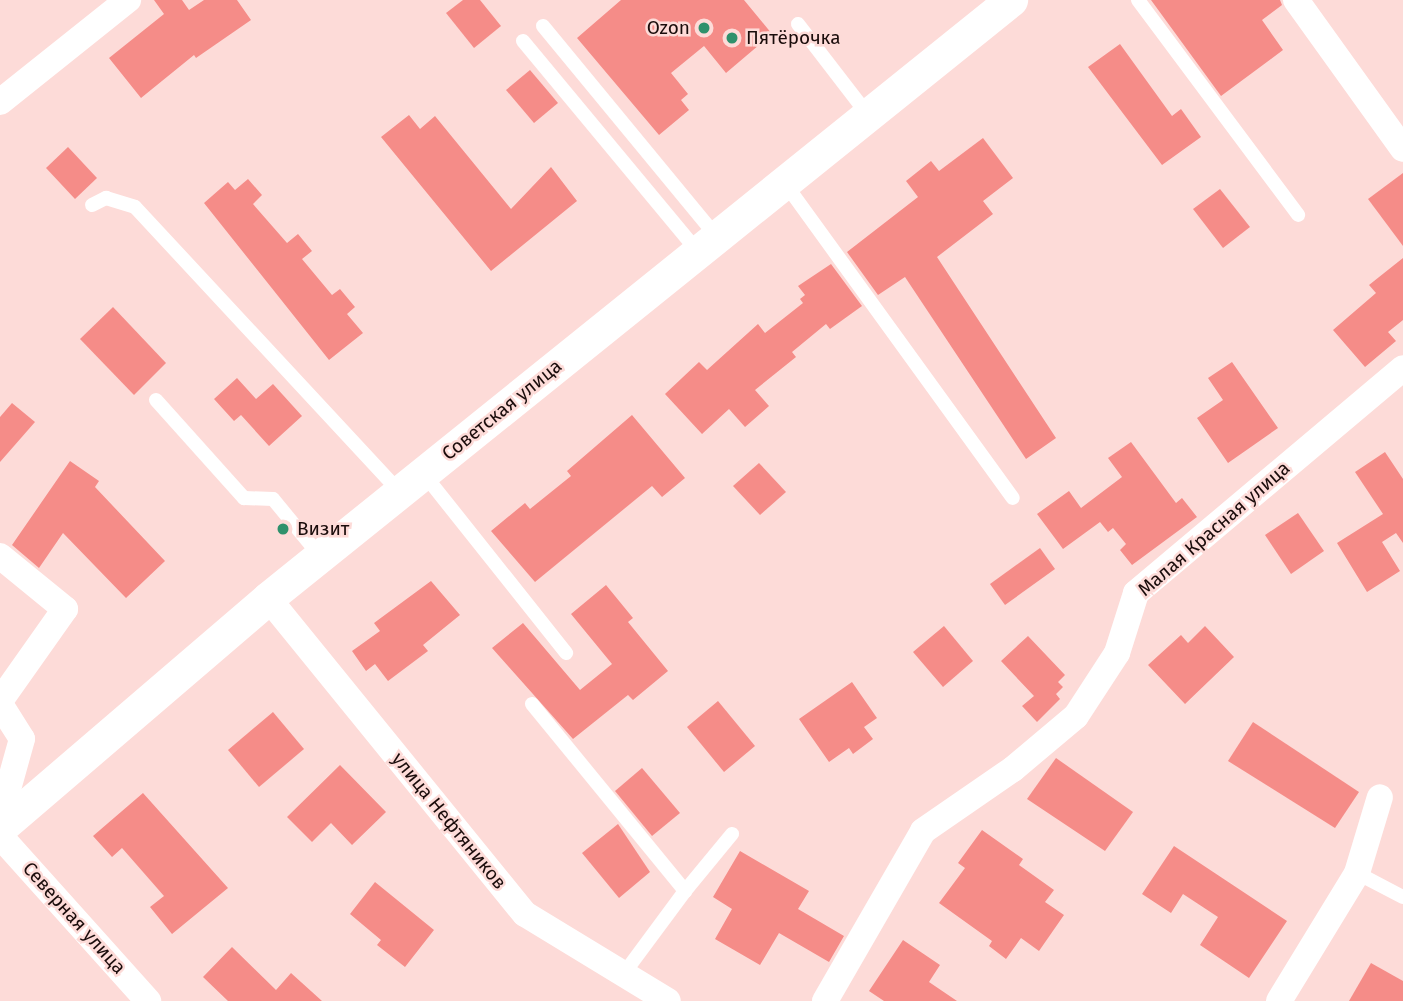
<!DOCTYPE html>
<meta charset="utf-8">
<style>
body{margin:0}
#map{position:relative;width:1403px;height:1001px;overflow:hidden;background:#fddbd8;font-family:"Fira Sans",sans-serif}
div>[style]{position:absolute}
[style*='--x']{left:calc(var(--x)*1px);top:calc(var(--y)*1px);width:calc(var(--w)*1px);rotate:calc(var(--a)*1deg)}
.building>*{inset:0;background:#f58c88}
.service>*{height:14px;margin:-7px;padding:0 7px;transform-origin:7px;border-radius:7px;background:#fff}
.minor>*{height:26px;margin:-13px;padding:0 13px;transform-origin:13px;border-radius:13px;background:#fff}
.tertiary>*{height:33px;margin:-16.5px;padding:0 16.5px;transform-origin:16.5px;border-radius:16.5px;background:#fff}
.dots>*{width:19px;height:19px;translate:-50% -50%;box-sizing:border-box;border:4px solid #fddbd8;border-radius:50%}
span{translate:-50% -50%;white-space:nowrap;text-align:center;line-height:1.15;-webkit-text-stroke:5px #fddbd8;paint-order:stroke}
.poi-label{font-size:19px;color:#1a0c0b}
.right{translate:-100% -50%;text-align:right}
.left{translate:0 -50%;text-align:left}
.street-label{font-size:19px;color:#1a0c0b}
</style>
<div id="map">
<div class="building">
<div style="clip-path:polygon(154px 0,182px 0,189px 10px,204px 0,237px 0,251px 20px,196px 58px,194px 55px,141px 98px,109px 58px,164px 14px)"></div>
<div style="clip-path:polygon(463px 0,480px 0,501px 26px,474px 48px,446px 13px)"></div>
<div style="clip-path:polygon(621px 0,744px 0,772px 34px,726px 73px,704px 46px,671px 73px,688px 94px,681px 100px,689px 110px,659px 135px,577px 38px)"></div>
<div style="clip-path:polygon(1151px 0,1280px 0,1282px 5px,1262px 20px,1283px 50px,1221px 96px)"></div>
<div style="clip-path:polygon(1120px 44px,1172px 116px,1181px 109px,1201px 137px,1162px 165px,1088px 67px)"></div>
<div style="clip-path:polygon(530px 70px,558px 103px,534px 123px,506px 90px)"></div>
<div style="clip-path:polygon(409px 115px,420px 129px,435px 116px,511px 209px,551px 167px,577px 201px,491px 271px,381px 137px)"></div>
<div style="clip-path:polygon(983px 138px,1013px 178px,983px 201px,993px 214px,937px 257px,1056px 438px,1026px 459px,905px 277px,878px 295px,847px 252px,918px 197px,906px 181px,931px 161px,939px 171px)"></div>
<div style="clip-path:polygon(68px 147px,97px 178px,75px 199px,46px 168px)"></div>
<div style="clip-path:polygon(1403px 173px,1403px 246px,1368px 199px)"></div>
<div style="clip-path:polygon(248px 179px,262px 195px,253px 204px,287px 243px,298px 234px,312px 251px,302px 259px,332px 295px,340px 289px,355px 307px,347px 314px,363px 333px,329px 360px,204px 203px,228px 182px,235px 190px)"></div>
<div style="clip-path:polygon(1220px 189px,1250px 227px,1223px 248px,1193px 209px)"></div>
<div style="clip-path:polygon(1403px 258px,1403px 320px,1388px 332px,1396px 341px,1365px 367px,1333px 330px,1376px 293px,1369px 285px)"></div>
<div style="clip-path:polygon(831px 264px,862px 306px,830px 329px,826px 324px,792px 352px,796px 357px,755px 390px,769px 406px,745px 427px,729px 409px,702px 434px,665px 394px,699px 362px,707px 370px,758px 324px,765px 333px,803px 303px,800px 299px,805px 295px,798px 286px)"></div>
<div style="clip-path:polygon(113px 307px,166px 363px,134px 395px,80px 339px)"></div>
<div style="clip-path:polygon(1232px 362px,1278px 428px,1228px 463px,1197px 418px,1223px 400px,1208px 378px)"></div>
<div style="clip-path:polygon(237px 378px,256px 399px,273px 384px,302px 416px,269px 446px,241px 415px,234px 421px,214px 399px)"></div>
<div style="clip-path:polygon(12px 403px,35px 422px,0 462px,0 417px)"></div>
<div style="clip-path:polygon(632px 415px,685px 478px,662px 497px,652px 486px,535px 582px,491px 531px,525px 503px,530px 509px,571px 476px,567px 471px)"></div>
<div style="clip-path:polygon(1131px 442px,1176px 503px,1182px 498px,1197px 517px,1132px 565px,1120px 550px,1126px 544px,1113px 528px,1108px 532px,1100px 522px,1063px 549px,1037px 514px,1069px 491px,1081px 508px,1122px 477px,1108px 458px)"></div>
<div style="clip-path:polygon(1385px 452px,1403px 479px,1403px 543px,1396px 533px,1382px 542px,1400px 571px,1367px 592px,1337px 543px,1383px 514px,1355px 472px)"></div>
<div style="clip-path:polygon(70px 461px,99px 481px,95px 487px,165px 561px,126px 598px,63px 533px,39px 568px,12px 545px)"></div>
<div style="clip-path:polygon(759px 463px,786px 492px,760px 515px,733px 486px)"></div>
<div style="clip-path:polygon(1298px 513px,1324px 551px,1291px 574px,1265px 535px)"></div>
<div style="clip-path:polygon(1040px 548px,1055px 569px,1005px 605px,990px 584px)"></div>
<div style="clip-path:polygon(431px 581px,460px 615px,423px 645px,428px 651px,388px 681px,375px 664px,366px 671px,352px 651px,380px 631px,374px 623px)"></div>
<div style="clip-path:polygon(606px 585px,633px 618px,628px 622px,668px 671px,633px 700px,628px 695px,573px 739px,492px 648px,523px 623px,580px 690px,612px 664px,571px 614px)"></div>
<div style="clip-path:polygon(944px 626px,973px 661px,943px 687px,913px 652px)"></div>
<div style="clip-path:polygon(1205px 626px,1234px 657px,1185px 704px,1148px 665px,1181px 635px,1188px 643px)"></div>
<div style="clip-path:polygon(1028px 636px,1065px 675px,1058px 682px,1063px 687px,1056px 694px,1060px 699px,1037px 722px,1022px 706px,1034px 696px,1001px 661px)"></div>
<div style="clip-path:polygon(852px 682px,877px 718px,864px 727px,873px 739px,853px 754px,849px 748px,829px 762px,799px 719px)"></div>
<div style="clip-path:polygon(718px 701px,755px 746px,724px 772px,687px 727px)"></div>
<div style="clip-path:polygon(273px 712px,304px 749px,259px 787px,228px 750px)"></div>
<div style="clip-path:polygon(1253px 722px,1359px 792px,1335px 828px,1228px 761px)"></div>
<div style="clip-path:polygon(1056px 758px,1133px 812px,1105px 851px,1027px 799px)"></div>
<div style="clip-path:polygon(340px 765px,386px 812px,352px 845px,331px 823px,312px 842px,287px 817px)"></div>
<div style="clip-path:polygon(642px 768px,680px 813px,652px 836px,615px 791px)"></div>
<div style="clip-path:polygon(143px 793px,228px 888px,172px 934px,150px 907px,164px 896px,122px 848px,112px 857px,93px 836px)"></div>
<div style="clip-path:polygon(618px 824px,650px 872px,619px 898px,582px 853px)"></div>
<div style="clip-path:polygon(982px 830px,1023px 859px,1019px 865px,1054px 890px,1045px 902px,1064px 915px,1039px 951px,1021px 938px,1006px 959px,989px 946px,992px 941px,939px 903px,965px 868px,958px 863px)"></div>
<div style="clip-path:polygon(1174px 846px,1287px 921px,1249px 978px,1200px 945px,1218px 917px,1183px 894px,1171px 913px,1142px 894px)"></div>
<div style="clip-path:polygon(740px 851px,809px 891px,798px 909px,844px 936px,829px 962px,779px 933px,760px 965px,715px 939px,732px 909px,713px 897px)"></div>
<div style="clip-path:polygon(375px 882px,434px 930px,405px 967px,377px 945px,381px 940px,350px 914px)"></div>
<div style="clip-path:polygon(903px 940px,940px 965px,929px 982px,957px 1001px,884px 1001px,869px 991px)"></div>
<div style="clip-path:polygon(232px 947px,276px 990px,291px 973px,322px 1001px,228px 1001px,203px 977px)"></div>
<div style="clip-path:polygon(1371px 963px,1403px 981px,1403px 1001px,1349px 1001px)"></div>
</div>
<div class="service">
<div style="--x:1138;--y:0;--w:268;--a:53.3"></div>
<div style="--x:798;--y:24;--w:115;--a:52.4"></div>
<div style="--x:543;--y:26;--w:273;--a:50.5"></div>
<div style="--x:523;--y:41;--w:274;--a:50.3"></div>
<div style="--x:784;--y:182;--w:390;--a:54.1"></div>
<div style="--x:92;--y:205;--w:16;--a:-27"></div>
<div style="--x:106;--y:198;--w:30;--a:17"></div>
<div style="--x:135;--y:207;--w:389;--a:47.1"></div>
<div style="--x:156;--y:400;--w:132;--a:48.1"></div>
<div style="--x:244;--y:498;--w:29;--a:2"></div>
<div style="--x:273;--y:499;--w:74;--a:50.5"></div>
<div style="--x:423;--y:473;--w:230;--a:51.5"></div>
<div style="--x:532;--y:704;--w:242;--a:50.7"></div>
<div style="--x:685;--y:891;--w:101;--a:126.5"></div>
<div style="--x:1357;--y:873;--w:52;--a:27.6"></div>
<div style="--x:685;--y:891;--w:74;--a:-50.5"></div>
</div>
<div class="minor">
<div style="--x:1296;--y:0;--w:183;--a:54.3"></div>
<div style="--x:0;--y:102;--w:164;--a:-38.6"></div>
<div style="--x:0;--y:556;--w:84;--a:39.2"></div>
<div style="--x:65;--y:609;--w:113;--a:125.2"></div>
<div style="--x:268;--y:598;--w:407;--a:50.9"></div>
<div style="--x:525;--y:914;--w:167;--a:31.3"></div>
<div style="--x:0;--y:704;--w:41;--a:57.8"></div>
<div style="--x:22;--y:739;--w:82;--a:105.6"></div>
<div style="--x:0;--y:836;--w:222;--a:48.1"></div>
<div style="--x:825;--y:1001;--w:196;--a:-60"></div>
<div style="--x:923;--y:831;--w:109;--a:-34.6"></div>
<div style="--x:1013;--y:769;--w:82;--a:-40.1"></div>
<div style="--x:1076;--y:716;--w:75;--a:-56.9"></div>
<div style="--x:1117;--y:653;--w:63;--a:-72.4"></div>
<div style="--x:1136;--y:593;--w:349;--a:-40.1"></div>
<div style="--x:1279;--y:1001;--w:150;--a:-58.6"></div>
<div style="--x:1357;--y:873;--w:79;--a:-73.2"></div>
</div>
<div class="tertiary">
<div style="--x:0;--y:828;--w:353;--a:-40.6"></div>
<div style="--x:268;--y:598;--w:954;--a:-38.83"></div>
</div>
<div class="dots">
<div style="left:704px;top:28px;background:#2f916c"></div>
<div style="left:732px;top:38px;background:#2f916c"></div>
<div style="left:283px;top:529px;background:#2f916c"></div>
</div>
<div class="poi-label">
<span class="right" style="left:690px;top:28px">Ozon</span>
<span class="left" style="left:746px;top:38px">Пятёрочка</span>
<span class="left" style="left:297px;top:529px">Визит</span>
</div>
<div class="street-label">
<span style="left:502px;top:410px;rotate:-39deg">Советская улица</span>
<span style="left:1214px;top:529px;rotate:-41deg">Малая Красная улица</span>
<span style="left:449px;top:821px;rotate:51deg">улица Нефтяников</span>
<span style="left:74px;top:918px;rotate:48deg">Северная улица</span>
</div>
</div>
